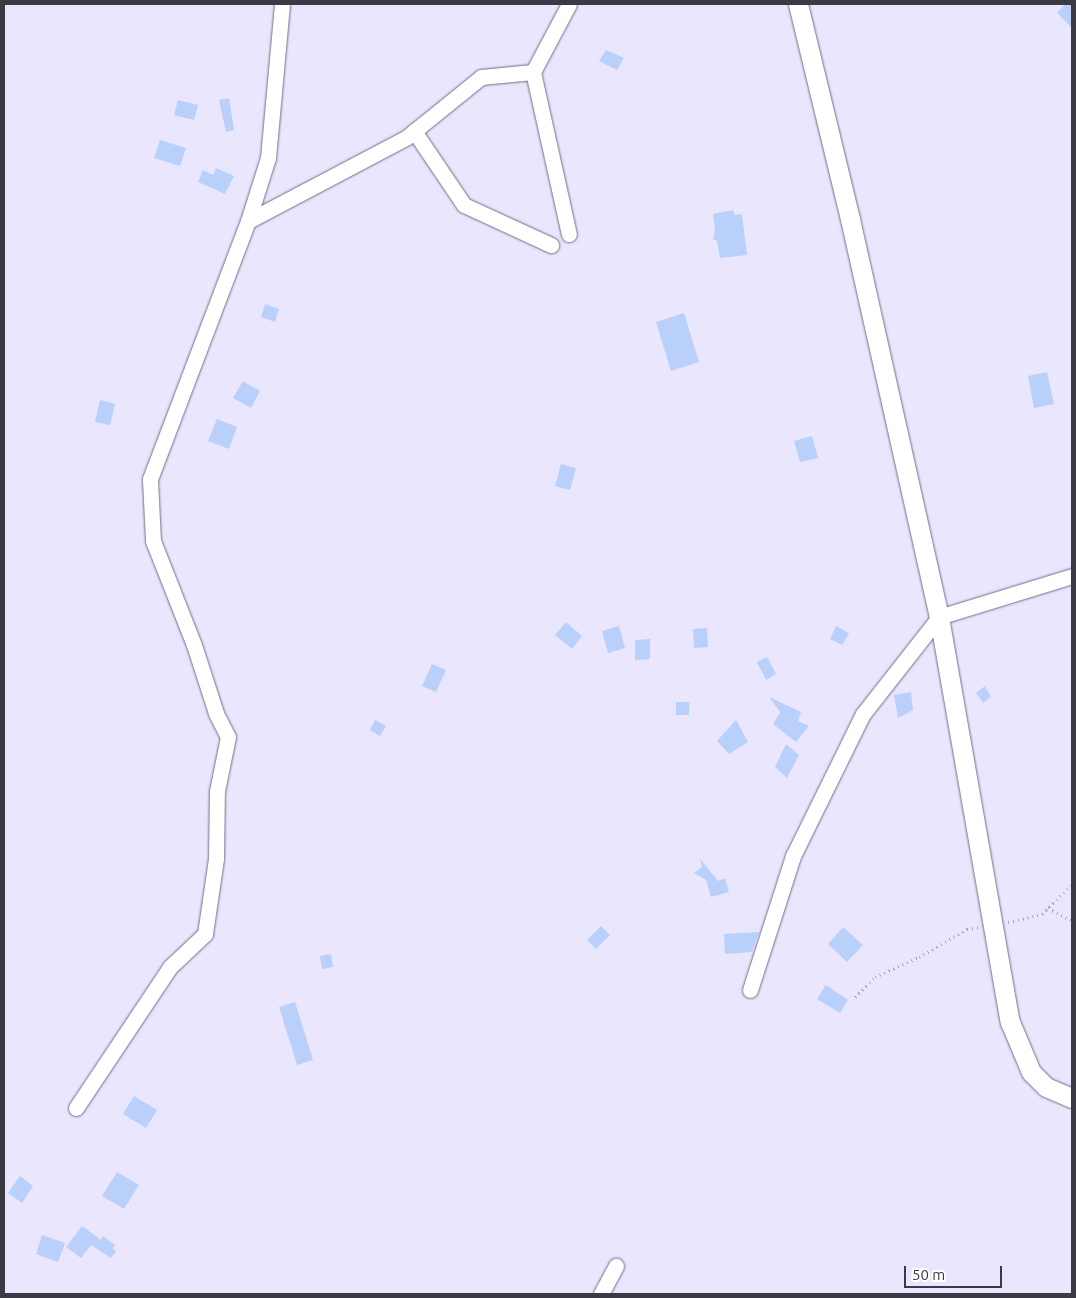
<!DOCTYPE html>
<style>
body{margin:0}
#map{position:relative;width:1076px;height:1298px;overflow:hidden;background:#e9e6fd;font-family:Ubuntu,sans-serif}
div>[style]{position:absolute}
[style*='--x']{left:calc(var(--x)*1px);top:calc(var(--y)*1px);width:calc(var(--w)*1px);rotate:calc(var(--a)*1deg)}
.building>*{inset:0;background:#b9d0fb}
.path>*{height:2.5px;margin-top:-1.25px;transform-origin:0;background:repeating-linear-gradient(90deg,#a7a4b7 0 1px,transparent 0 5px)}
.roads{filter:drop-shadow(0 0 1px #716e87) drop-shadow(0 0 1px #716e87)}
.minor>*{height:15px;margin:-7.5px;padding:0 7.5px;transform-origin:7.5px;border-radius:7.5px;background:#fff}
.tertiary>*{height:19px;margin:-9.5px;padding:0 9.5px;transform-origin:9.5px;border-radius:9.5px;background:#fff}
span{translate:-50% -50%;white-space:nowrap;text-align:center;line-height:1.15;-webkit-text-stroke:4.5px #fff;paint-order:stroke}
.frame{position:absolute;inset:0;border:5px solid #3a3944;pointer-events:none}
.scale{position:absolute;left:904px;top:1266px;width:98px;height:22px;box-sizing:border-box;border:2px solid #3a3944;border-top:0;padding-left:6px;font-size:15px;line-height:18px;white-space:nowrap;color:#3a3944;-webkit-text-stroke:4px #fff;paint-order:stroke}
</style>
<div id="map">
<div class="building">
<div style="clip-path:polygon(1065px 4px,1072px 4px,1072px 28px,1057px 13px)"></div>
<div style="clip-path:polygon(606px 50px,624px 58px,617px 70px,599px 61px)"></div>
<div style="clip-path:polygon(229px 98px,234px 130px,226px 132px,219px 100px)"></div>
<div style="clip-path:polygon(178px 100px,198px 105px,194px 120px,174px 115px)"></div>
<div style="clip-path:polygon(160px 140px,186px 148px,180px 166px,154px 158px)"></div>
<div style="clip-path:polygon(216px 168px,234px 176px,225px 194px,198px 182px,203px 170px,213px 175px)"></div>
<div style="clip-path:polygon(733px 210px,735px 215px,742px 214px,747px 255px,720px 258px,717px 241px,713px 239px,715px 229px,713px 214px)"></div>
<div style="clip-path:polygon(265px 304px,279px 309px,275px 322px,261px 317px)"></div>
<div style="clip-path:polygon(684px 313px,699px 362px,671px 371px,656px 322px)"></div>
<div style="clip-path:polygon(1047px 372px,1054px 404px,1034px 408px,1028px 376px)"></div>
<div style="clip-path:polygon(243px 381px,260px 391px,251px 408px,233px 398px)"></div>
<div style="clip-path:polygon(100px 400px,115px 404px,110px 425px,95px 422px)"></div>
<div style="clip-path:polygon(217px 419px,237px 427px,229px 449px,208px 441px)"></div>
<div style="clip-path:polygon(812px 436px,818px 458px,800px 462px,794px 441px)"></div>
<div style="clip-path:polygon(561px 464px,576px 468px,570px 490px,555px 486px)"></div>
<div style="clip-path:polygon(566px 622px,582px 636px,572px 649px,555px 635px)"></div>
<div style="clip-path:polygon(619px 626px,625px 648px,608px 653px,602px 631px)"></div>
<div style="clip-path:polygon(836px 626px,849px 633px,842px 645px,830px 639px)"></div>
<div style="clip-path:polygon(707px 628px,708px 647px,694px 648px,693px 629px)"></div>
<div style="clip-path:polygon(650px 639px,650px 659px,635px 660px,635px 640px)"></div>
<div style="clip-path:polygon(767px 657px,776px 674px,766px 680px,757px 662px)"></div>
<div style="clip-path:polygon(432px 664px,446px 670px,436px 692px,422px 686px)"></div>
<div style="clip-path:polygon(985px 686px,991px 697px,983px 703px,976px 693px)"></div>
<div style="clip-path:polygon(911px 692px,913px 710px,898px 718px,894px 695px)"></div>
<div style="clip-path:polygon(769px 697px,801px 712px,798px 721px,809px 726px,796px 742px,773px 724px,780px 712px)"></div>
<div style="clip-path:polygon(676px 702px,689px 702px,689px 715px,676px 715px)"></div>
<div style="clip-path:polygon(375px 720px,386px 726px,380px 736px,370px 730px)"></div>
<div style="clip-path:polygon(736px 720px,748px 742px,729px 754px,717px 741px)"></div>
<div style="clip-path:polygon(786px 744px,799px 755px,787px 778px,775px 767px)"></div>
<div style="clip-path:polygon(700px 859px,718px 881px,725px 878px,729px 892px,711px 897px,706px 880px,694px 873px,702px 867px)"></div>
<div style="clip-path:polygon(601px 926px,610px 935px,596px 949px,587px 940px)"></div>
<div style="clip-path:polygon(843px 927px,863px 945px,847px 962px,828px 944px)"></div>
<div style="clip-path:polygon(759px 932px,752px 952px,725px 954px,724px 934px)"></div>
<div style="clip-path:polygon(331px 954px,333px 967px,322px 969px,320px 956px)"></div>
<div style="clip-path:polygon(826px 985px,848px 1000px,840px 1013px,817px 999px)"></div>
<div style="clip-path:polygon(295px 1002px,313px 1060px,297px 1065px,279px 1007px)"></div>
<div style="clip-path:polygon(134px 1096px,157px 1110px,146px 1128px,123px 1114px)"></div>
<div style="clip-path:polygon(117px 1172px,139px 1185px,124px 1209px,102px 1196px)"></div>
<div style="clip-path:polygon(20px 1176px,33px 1186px,22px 1203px,8px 1193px)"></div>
<div style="clip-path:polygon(82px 1226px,101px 1240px,103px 1236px,115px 1245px,113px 1249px,116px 1251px,111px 1258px,91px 1245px,81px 1258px,66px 1247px)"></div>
<div style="clip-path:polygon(42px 1235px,65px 1243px,58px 1262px,36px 1254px)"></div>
</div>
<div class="path">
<div style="--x:1048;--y:908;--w:27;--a:28"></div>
<div style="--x:1008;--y:922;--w:35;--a:-13"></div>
<div style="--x:1042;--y:914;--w:42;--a:-45"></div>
<div style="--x:855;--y:997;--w:28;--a:-45"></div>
<div style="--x:875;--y:977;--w:48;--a:-24.4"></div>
<div style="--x:919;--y:957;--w:56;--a:-30.3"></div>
<div style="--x:967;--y:929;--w:12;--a:-9"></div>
</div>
<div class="roads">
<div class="minor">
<div style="--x:569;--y:4;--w:77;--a:117.9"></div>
<div style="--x:533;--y:72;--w:166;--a:77.5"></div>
<div style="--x:414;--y:131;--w:89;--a:56"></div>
<div style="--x:464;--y:205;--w:96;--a:24.7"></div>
<div style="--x:248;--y:221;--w:180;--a:-27.8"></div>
<div style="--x:407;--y:137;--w:95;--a:-39"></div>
<div style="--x:481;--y:77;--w:52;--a:-5.5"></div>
<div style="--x:750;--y:990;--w:141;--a:-72.2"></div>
<div style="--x:793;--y:856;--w:158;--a:-63.8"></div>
<div style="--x:863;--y:714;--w:123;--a:-51.9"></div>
<div style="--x:939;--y:617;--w:139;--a:-17.1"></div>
<div style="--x:76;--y:1108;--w:169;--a:-56.3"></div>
<div style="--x:170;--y:967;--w:48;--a:-43.3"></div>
<div style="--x:205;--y:934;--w:76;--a:-81.7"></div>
<div style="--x:216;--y:859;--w:68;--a:-89.2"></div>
<div style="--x:217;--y:791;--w:55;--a:-78.5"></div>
<div style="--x:228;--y:737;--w:27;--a:-117"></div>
<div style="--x:216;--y:713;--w:71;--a:-107.9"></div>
<div style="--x:194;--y:645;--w:112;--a:-111.5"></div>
<div style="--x:153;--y:541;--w:62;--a:-92.8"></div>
<div style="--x:150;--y:479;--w:276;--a:-69.2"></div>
<div style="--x:248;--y:221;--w:66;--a:-72.4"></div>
<div style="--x:268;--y:158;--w:155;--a:-84.8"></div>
<div style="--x:601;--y:1294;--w:32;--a:-62"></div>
</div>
<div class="tertiary">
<div style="--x:798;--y:4;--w:221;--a:76.4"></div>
<div style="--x:850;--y:219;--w:408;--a:77.4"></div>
<div style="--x:939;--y:617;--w:411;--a:80.1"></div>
<div style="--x:1010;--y:1022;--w:54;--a:67.2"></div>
<div style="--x:1031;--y:1072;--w:21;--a:45"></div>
<div style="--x:1046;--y:1087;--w:28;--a:23"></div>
</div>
</div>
<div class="frame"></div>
<div class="scale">50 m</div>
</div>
